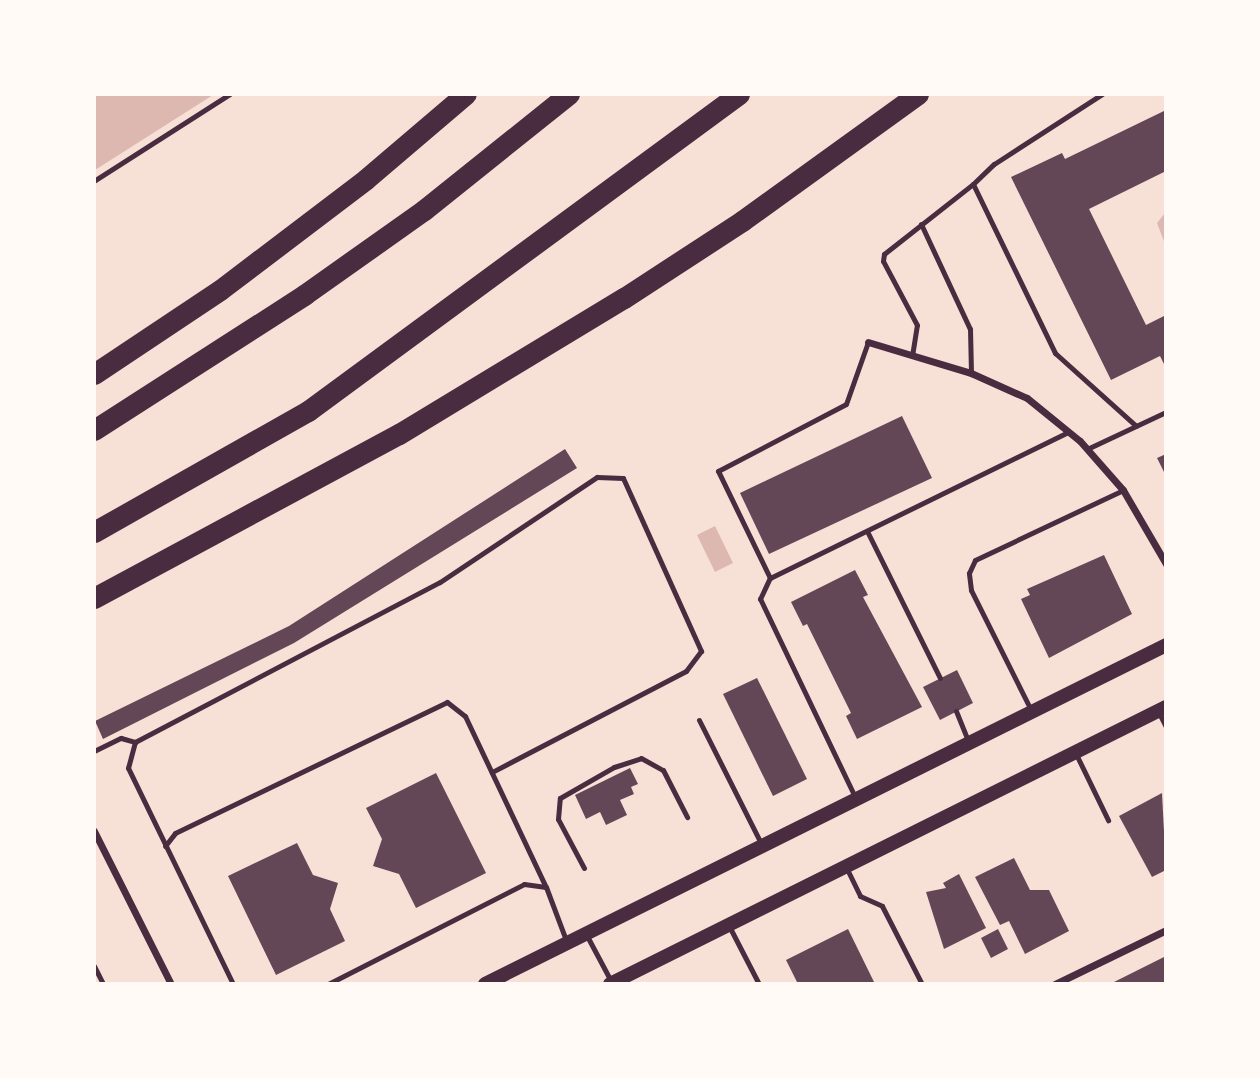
<!DOCTYPE html>
<style>
body{margin:0}
#map{position:relative;width:1260px;height:1078px;overflow:hidden;background:#f7e1d7;font-family:"Work Sans",sans-serif}
div>[style]{position:absolute}
[style*='--x']{left:calc(var(--x)*1px);top:calc(var(--y)*1px);width:calc(var(--w)*1px);rotate:calc(var(--a)*1deg)}
.water>*{inset:0;background:#dcb8b0}
.building>*{inset:0;background:#644757}
.path>*{height:4.5px;margin:-2.25px;padding:0 2.25px;transform-origin:2.25px;border-radius:2.25px;background:#4a2c40}
.service>*{height:5px;margin:-2.5px;padding:0 2.5px;transform-origin:2.5px;border-radius:2.5px;background:#4a2c40}
.minor>*{height:7px;margin:-3.5px;padding:0 3.5px;transform-origin:3.5px;border-radius:3.5px;background:#4a2c40}
.secondary>*{height:14px;margin:-7px;padding:0 7px;transform-origin:7px;border-radius:7px;background:#4a2c40}
.motorway>*{height:21px;margin:-10.5px;padding:0 10.5px;transform-origin:10.5px;border-radius:10.5px;background:#4a2c40}
span{translate:-50% -50%;white-space:nowrap;text-align:center;line-height:1.15;-webkit-text-stroke:7px #fffaf5;paint-order:stroke}
.frame{position:absolute;inset:0;border:96px solid #fffaf5;pointer-events:none}
</style>
<div id="map">
<div class="water">
<div style="clip-path:polygon(95px 94px,213px 94px,213px 95px,95px 170px)"></div>
<div style="clip-path:polygon(1165px 213px,1166px 213px,1165px 244px,1157px 223px)"></div>
<div style="clip-path:polygon(715px 526px,733px 563px,715px 572px,697px 535px)"></div>
</div>
<div class="building">
<div style="clip-path:polygon(1166px 110px,1166px 171px,1089px 209px,1146px 325px,1166px 315px,1166px 368px,1160px 356px,1111px 380px,1011px 177px,1062px 153px,1065px 159px)"></div>
<div style="clip-path:polygon(902px 416px,932px 478px,769px 554px,740px 493px)"></div>
<div style="clip-path:polygon(565px 449px,577px 468px,294px 643px,103px 739px,95px 721px,289px 626px)"></div>
<div style="clip-path:polygon(1166px 454px,1166px 476px,1157px 458px)"></div>
<div style="clip-path:polygon(1104px 555px,1132px 614px,1049px 658px,1021px 599px,1030px 595px,1027px 589px)"></div>
<div style="clip-path:polygon(855px 570px,868px 595px,863px 597px,922px 707px,857px 739px,846px 716px,851px 713px,807px 624px,803px 626px,791px 602px)"></div>
<div style="clip-path:polygon(957px 670px,973px 703px,940px 720px,923px 687px)"></div>
<div style="clip-path:polygon(757px 678px,807px 779px,773px 796px,723px 694px)"></div>
<div style="clip-path:polygon(630px 768px,638px 784px,631px 787px,634px 794px,620px 800px,627px 815px,606px 825px,600px 812px,586px 819px,575px 795px)"></div>
<div style="clip-path:polygon(436px 773px,486px 873px,416px 908px,399px 874px,373px 866px,382px 839px,366px 808px)"></div>
<div style="clip-path:polygon(1162px 793px,1166px 870px,1152px 877px,1119px 816px)"></div>
<div style="clip-path:polygon(297px 843px,313px 875px,338px 883px,330px 909px,345px 941px,276px 975px,228px 876px)"></div>
<div style="clip-path:polygon(1014px 858px,1030px 890px,1049px 890px,1069px 931px,1025px 954px,1009px 921px,1000px 925px,975px 877px)"></div>
<div style="clip-path:polygon(959px 874px,986px 928px,944px 949px,926px 892px,946px 888px,943px 883px)"></div>
<div style="clip-path:polygon(848px 929px,875px 984px,798px 984px,786px 960px)"></div>
<div style="clip-path:polygon(998px 929px,1008px 949px,991px 958px,981px 938px)"></div>
<div style="clip-path:polygon(1166px 956px,1166px 984px,1110px 984px)"></div>
</div>
<div class="path">
<div style="--x:94;--y:181;--w:161;--a:-32.6"></div>
</div>
<div class="service">
<div style="--x:973;--y:184;--w:29;--a:-44"></div>
<div style="--x:994;--y:164;--w:129;--a:-32.9"></div>
<div style="--x:921;--y:224;--w:116;--a:65"></div>
<div style="--x:970;--y:329;--w:44;--a:88.7"></div>
<div style="--x:912;--y:356;--w:31;--a:-81"></div>
<div style="--x:917;--y:325;--w:72;--a:-118"></div>
<div style="--x:883;--y:261;--w:7;--a:-82"></div>
<div style="--x:884;--y:254;--w:113;--a:-38.2"></div>
<div style="--x:973;--y:184;--w:188;--a:64.1"></div>
<div style="--x:1055;--y:353;--w:109;--a:42"></div>
<div style="--x:1087;--y:449;--w:87;--a:-25.1"></div>
<div style="--x:867;--y:531;--w:164;--a:63.6"></div>
<div style="--x:770;--y:578;--w:119;--a:-115.9"></div>
<div style="--x:718;--y:471;--w:144;--a:-27.6"></div>
<div style="--x:846;--y:404;--w:66;--a:-70.5"></div>
<div style="--x:1031;--y:710;--w:134;--a:-116.6"></div>
<div style="--x:971;--y:590;--w:17;--a:-97"></div>
<div style="--x:969;--y:573;--w:14;--a:-65"></div>
<div style="--x:975;--y:560;--w:164;--a:-25.3"></div>
<div style="--x:956;--y:711;--w:32;--a:68"></div>
<div style="--x:1158;--y:711;--w:18;--a:63"></div>
<div style="--x:699;--y:720;--w:140;--a:63.3"></div>
<div style="--x:94;--y:751;--w:30;--a:-26"></div>
<div style="--x:121;--y:738;--w:15;--a:16"></div>
<div style="--x:1075;--y:752;--w:76;--a:64.1"></div>
<div style="--x:856;--y:799;--w:222;--a:-115.6"></div>
<div style="--x:760;--y:599;--w:23;--a:-65"></div>
<div style="--x:770;--y:578;--w:332;--a:-26.1"></div>
<div style="--x:165;--y:846;--w:16;--a:-52"></div>
<div style="--x:175;--y:833;--w:302;--a:-25.7"></div>
<div style="--x:447;--y:702;--w:23;--a:38"></div>
<div style="--x:465;--y:716;--w:189;--a:64.7"></div>
<div style="--x:846;--y:867;--w:32;--a:64"></div>
<div style="--x:860;--y:896;--w:24;--a:24"></div>
<div style="--x:882;--y:906;--w:88;--a:62.9"></div>
<div style="--x:584;--y:868;--w:55;--a:-118"></div>
<div style="--x:558;--y:819;--w:21;--a:-85"></div>
<div style="--x:560;--y:798;--w:62;--a:-29.9"></div>
<div style="--x:614;--y:767;--w:28;--a:-18"></div>
<div style="--x:641;--y:758;--w:25;--a:29"></div>
<div style="--x:663;--y:770;--w:53;--a:62.9"></div>
<div style="--x:729;--y:926;--w:65;--a:62.7"></div>
<div style="--x:587;--y:936;--w:53;--a:62"></div>
<div style="--x:94;--y:966;--w:20;--a:63"></div>
<div style="--x:233;--y:984;--w:240;--a:-115.9"></div>
<div style="--x:128;--y:768;--w:27;--a:-75"></div>
<div style="--x:135;--y:742;--w:344;--a:-27.7"></div>
<div style="--x:440;--y:582;--w:189;--a:-33.8"></div>
<div style="--x:597;--y:477;--w:26;--a:2"></div>
<div style="--x:623;--y:478;--w:190;--a:65.7"></div>
<div style="--x:701;--y:651;--w:25;--a:127"></div>
<div style="--x:686;--y:671;--w:219;--a:152.5"></div>
<div style="--x:328;--y:984;--w:220;--a:-27"></div>
<div style="--x:524;--y:884;--w:22;--a:8"></div>
<div style="--x:546;--y:887;--w:60;--a:69.4"></div>
</div>
<div class="minor">
<div style="--x:868;--y:342;--w:108;--a:16.8"></div>
<div style="--x:971;--y:373;--w:61;--a:24.1"></div>
<div style="--x:1027;--y:398;--w:68;--a:39.1"></div>
<div style="--x:1080;--y:441;--w:65;--a:48.7"></div>
<div style="--x:1123;--y:490;--w:86;--a:59.8"></div>
<div style="--x:94;--y:831;--w:171;--a:63.3"></div>
<div style="--x:1055;--y:984;--w:123;--a:-25.9"></div>
</div>
<div class="secondary">
<div style="--x:485;--y:984;--w:761;--a:-26.46"></div>
<div style="--x:610;--y:984;--w:621;--a:-26.48"></div>
</div>
<div class="motorway">
<div style="--x:94;--y:374;--w:151;--a:-33.7"></div>
<div style="--x:220;--y:290;--w:183;--a:-37.2"></div>
<div style="--x:366;--y:179;--w:131;--a:-40.4"></div>
<div style="--x:94;--y:430;--w:250;--a:-32.7"></div>
<div style="--x:304;--y:295;--w:147;--a:-35.3"></div>
<div style="--x:424;--y:210;--w:186;--a:-38.7"></div>
<div style="--x:94;--y:532;--w:246;--a:-29.5"></div>
<div style="--x:308;--y:411;--w:535;--a:-36.33"></div>
<div style="--x:94;--y:598;--w:346;--a:-28.3"></div>
<div style="--x:399;--y:434;--w:263;--a:-31.2"></div>
<div style="--x:624;--y:298;--w:141;--a:-33.1"></div>
<div style="--x:742;--y:221;--w:217;--a:-35.8"></div>
</div>
<div class="frame"></div>
</div>
